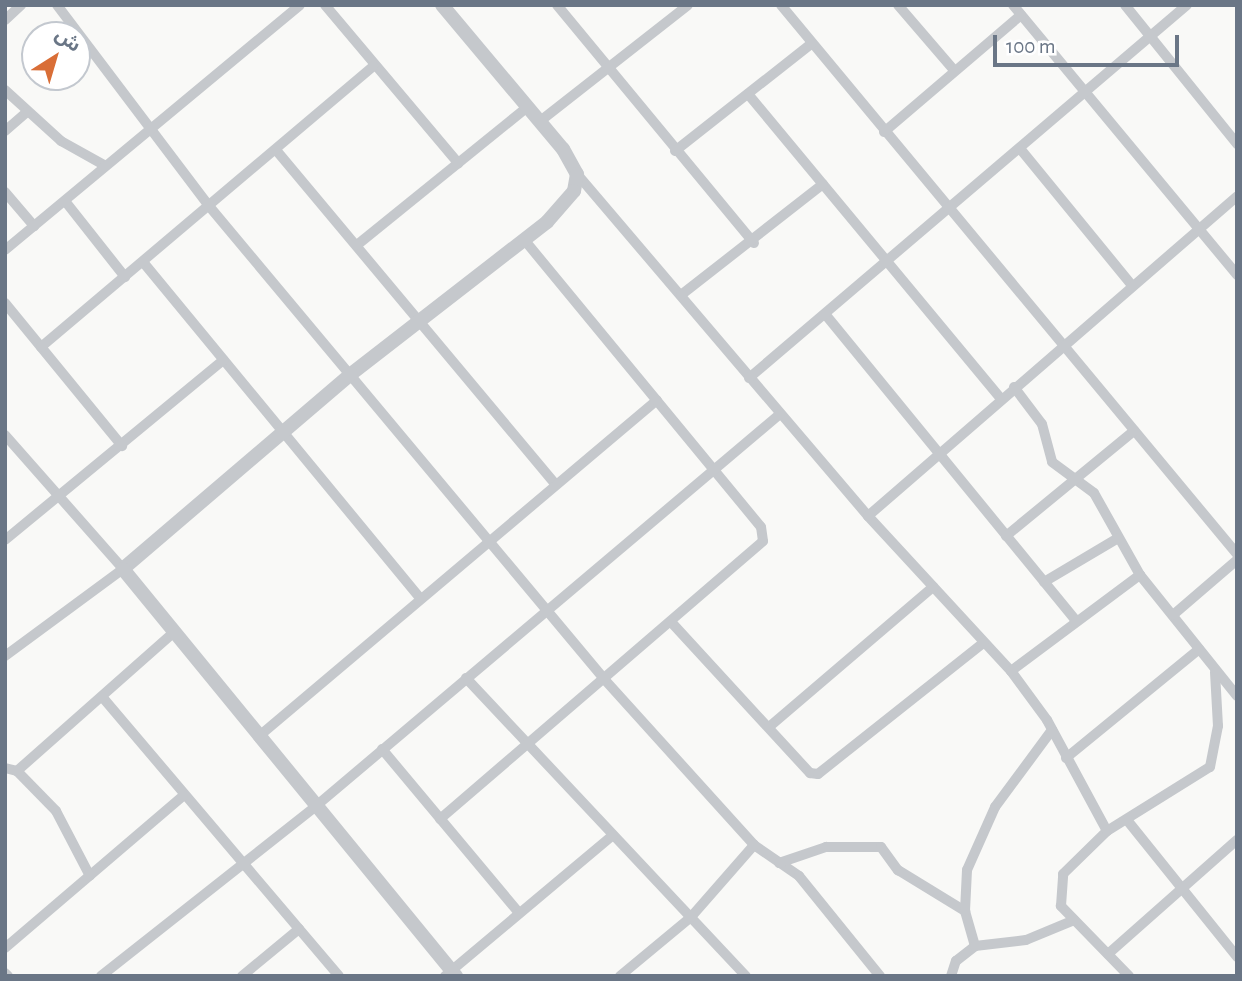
<!DOCTYPE html>
<meta charset="utf-8">
<style>
body{margin:0}
#map{position:relative;width:1242px;height:981px;overflow:hidden;background:#f9f9f7;font-family:"Alegreya Sans","Noto Sans Arabic",sans-serif}
div>[style]{position:absolute}
[style*='--x']{left:calc(var(--x)*1px);top:calc(var(--y)*1px);width:calc(var(--w)*1px);rotate:calc(var(--a)*1deg)}
.minor>*{height:10px;margin:-5px;padding:0 5px;transform-origin:5px;border-radius:5px;background:#c5c8cc}
.tertiary>*{height:14px;margin:-7px;padding:0 7px;transform-origin:7px;border-radius:7px;background:#c5c8cc}
span{translate:-50% -50%;white-space:nowrap;text-align:center;line-height:1.15;-webkit-text-stroke:7px #fff;paint-order:stroke}
.frame{position:absolute;inset:0;border:7px solid #6a7686;pointer-events:none}
.north{position:absolute;left:21px;top:21px;width:70px;height:70px;box-sizing:border-box;background:#fff;border:2px solid #c3c8cf;border-radius:50%;rotate:37deg;font-size:19px;font-weight:700;line-height:28px;text-align:center;color:#6a7686}
.north::after{content:'';display:block;margin:auto;width:24px;height:32px;background:#d96e37;clip-path:polygon(50% 0,100% 100%,50% 72%,0 100%)}
.scale{position:absolute;left:993px;top:35px;width:186px;height:32px;box-sizing:border-box;border:4px solid #6a7686;border-top:0;padding-left:9px;font-size:21px;line-height:24px;white-space:nowrap;color:#6a7686;-webkit-text-stroke:5px #fff;paint-order:stroke}
</style>
<div id="map">
<div class="minor">
<div style="--x:57;--y:5;--w:252;--a:52.9"></div>
<div style="--x:209;--y:206;--w:618;--a:50.12"></div>
<div style="--x:605;--y:680;--w:222;--a:47.9"></div>
<div style="--x:754;--y:845;--w:55;--a:34.6"></div>
<div style="--x:799;--y:876;--w:129;--a:51"></div>
<div style="--x:325;--y:5;--w:207;--a:49.9"></div>
<div style="--x:557;--y:5;--w:309;--a:50.4"></div>
<div style="--x:781;--y:5;--w:714;--a:50.29"></div>
<div style="--x:898;--y:5;--w:86;--a:49.3"></div>
<div style="--x:1013;--y:5;--w:351;--a:50.3"></div>
<div style="--x:1125;--y:5;--w:179;--a:51.1"></div>
<div style="--x:5;--y:20;--w:22;--a:-43"></div>
<div style="--x:5;--y:90;--w:76;--a:42.3"></div>
<div style="--x:61;--y:141;--w:51;--a:29.1"></div>
<div style="--x:748;--y:94;--w:396;--a:50.3"></div>
<div style="--x:539;--y:122;--w:189;--a:-38.1"></div>
<div style="--x:5;--y:131;--w:29;--a:-41"></div>
<div style="--x:884;--y:132;--w:180;--a:-40.5"></div>
<div style="--x:276;--y:150;--w:435;--a:50.1"></div>
<div style="--x:675;--y:151;--w:173;--a:-38.2"></div>
<div style="--x:1022;--y:151;--w:172;--a:50.7"></div>
<div style="--x:577;--y:174;--w:449;--a:49.6"></div>
<div style="--x:868;--y:516;--w:211;--a:47.3"></div>
<div style="--x:1011;--y:671;--w:61;--a:53.7"></div>
<div style="--x:1047;--y:720;--w:126;--a:61.6"></div>
<div style="--x:5;--y:192;--w:45;--a:49.5"></div>
<div style="--x:65;--y:201;--w:97;--a:51.7"></div>
<div style="--x:357;--y:245;--w:218;--a:-39"></div>
<div style="--x:5;--y:250;--w:383;--a:-39.7"></div>
<div style="--x:143;--y:262;--w:435;--a:50.5"></div>
<div style="--x:681;--y:295;--w:180;--a:-38"></div>
<div style="--x:5;--y:303;--w:185;--a:50.7"></div>
<div style="--x:825;--y:314;--w:397;--a:50.7"></div>
<div style="--x:41;--y:347;--w:435;--a:-40.2"></div>
<div style="--x:749;--y:378;--w:575;--a:-40.42"></div>
<div style="--x:1014;--y:387;--w:46;--a:52.9"></div>
<div style="--x:1042;--y:424;--w:39;--a:75"></div>
<div style="--x:1052;--y:462;--w:52;--a:36.4"></div>
<div style="--x:1094;--y:493;--w:94;--a:60.7"></div>
<div style="--x:1140;--y:575;--w:155;--a:51.3"></div>
<div style="--x:5;--y:435;--w:179;--a:48.6"></div>
<div style="--x:123;--y:569;--w:147;--a:143.6"></div>
<div style="--x:868;--y:516;--w:488;--a:-40.9"></div>
<div style="--x:1006;--y:536;--w:166;--a:-39.4"></div>
<div style="--x:5;--y:540;--w:283;--a:-39.5"></div>
<div style="--x:1044;--y:582;--w:86;--a:-30.7"></div>
<div style="--x:1173;--y:615;--w:84;--a:-40.7"></div>
<div style="--x:672;--y:623;--w:204;--a:47.4"></div>
<div style="--x:810;--y:773;--w:8;--a:7"></div>
<div style="--x:818;--y:774;--w:211;--a:-38.4"></div>
<div style="--x:1011;--y:671;--w:161;--a:-36.7"></div>
<div style="--x:466;--y:678;--w:409;--a:46.8"></div>
<div style="--x:104;--y:699;--w:363;--a:49.7"></div>
<div style="--x:769;--y:727;--w:216;--a:-40.5"></div>
<div style="--x:258;--y:737;--w:522;--a:-40.18"></div>
<div style="--x:382;--y:749;--w:214;--a:50.1"></div>
<div style="--x:1066;--y:758;--w:172;--a:-39.3"></div>
<div style="--x:5;--y:768;--w:12;--a:14"></div>
<div style="--x:17;--y:771;--w:211;--a:-41.5"></div>
<div style="--x:17;--y:771;--w:56;--a:45.7"></div>
<div style="--x:56;--y:811;--w:73;--a:62.4"></div>
<div style="--x:440;--y:819;--w:426;--a:-40.7"></div>
<div style="--x:763;--y:541;--w:14;--a:-98"></div>
<div style="--x:761;--y:527;--w:373;--a:-129.5"></div>
<div style="--x:1127;--y:820;--w:176;--a:51.2"></div>
<div style="--x:779;--y:863;--w:50;--a:-18.8"></div>
<div style="--x:826;--y:847;--w:55;--a:0"></div>
<div style="--x:881;--y:847;--w:29;--a:54"></div>
<div style="--x:898;--y:870;--w:79;--a:31.5"></div>
<div style="--x:975;--y:946;--w:36;--a:-106"></div>
<div style="--x:965;--y:911;--w:41;--a:-87.2"></div>
<div style="--x:967;--y:870;--w:69;--a:-66"></div>
<div style="--x:995;--y:807;--w:96;--a:-53.5"></div>
<div style="--x:5;--y:948;--w:234;--a:-40.5"></div>
<div style="--x:1108;--y:954;--w:172;--a:-41.5"></div>
<div style="--x:5;--y:973;--w:4;--a:45"></div>
<div style="--x:101;--y:976;--w:274;--a:-38.3"></div>
<div style="--x:316;--y:806;--w:607;--a:-40.19"></div>
<div style="--x:242;--y:976;--w:74;--a:-39.5"></div>
<div style="--x:445;--y:976;--w:219;--a:-40"></div>
<div style="--x:620;--y:976;--w:92;--a:-39.7"></div>
<div style="--x:691;--y:917;--w:96;--a:-48.8"></div>
<div style="--x:951;--y:976;--w:16;--a:-72"></div>
<div style="--x:956;--y:961;--w:24;--a:-38"></div>
<div style="--x:975;--y:946;--w:51;--a:-6.7"></div>
<div style="--x:1026;--y:940;--w:52;--a:-22.6"></div>
<div style="--x:1129;--y:976;--w:98;--a:-134.2"></div>
<div style="--x:1061;--y:906;--w:32;--a:-86"></div>
<div style="--x:1063;--y:874;--w:62;--a:-44.3"></div>
<div style="--x:1107;--y:831;--w:121;--a:-31.9"></div>
<div style="--x:1210;--y:767;--w:42;--a:-79"></div>
<div style="--x:1218;--y:726;--w:54;--a:-93.2"></div>
</div>
<div class="tertiary">
<div style="--x:442;--y:5;--w:188;--a:50"></div>
<div style="--x:563;--y:149;--w:29;--a:61"></div>
<div style="--x:577;--y:174;--w:17;--a:100"></div>
<div style="--x:574;--y:191;--w:41;--a:131.1"></div>
<div style="--x:547;--y:222;--w:248;--a:142.2"></div>
<div style="--x:351;--y:374;--w:300;--a:139.5"></div>
<div style="--x:123;--y:569;--w:526;--a:50.71"></div>
</div>
<div class="frame"></div>
<div class="north">ش</div>
<div class="scale">100 m</div>
</div>
